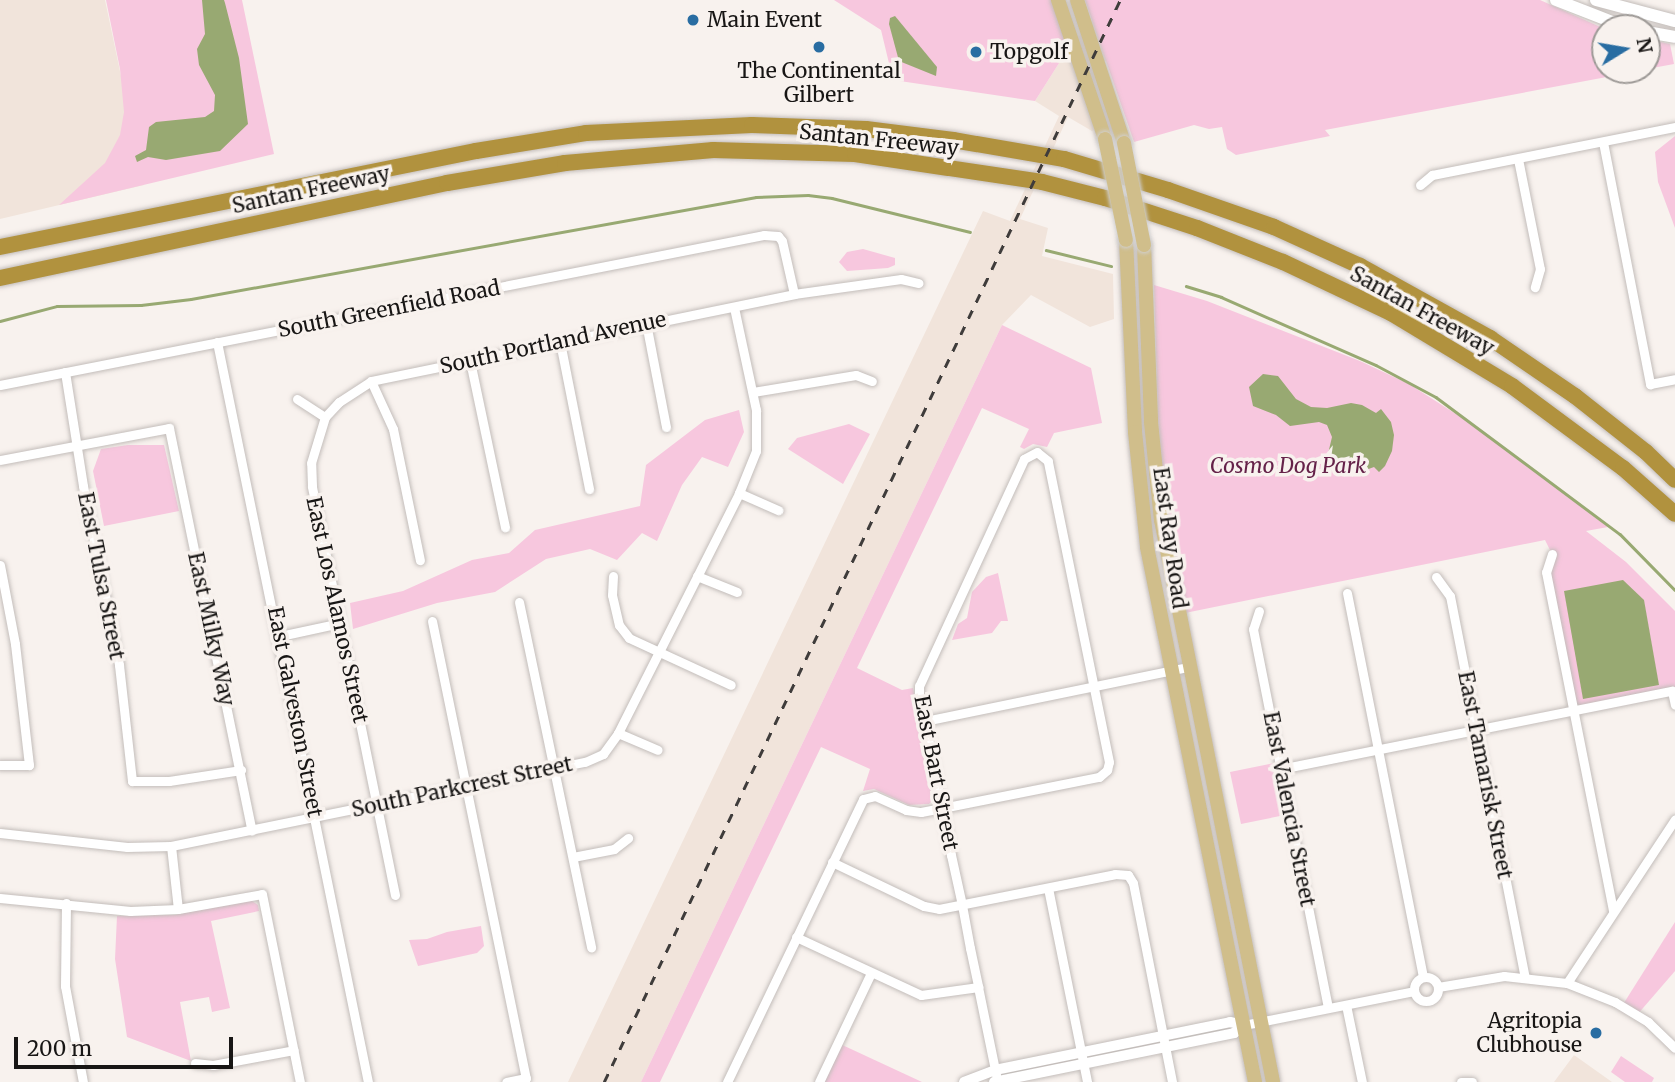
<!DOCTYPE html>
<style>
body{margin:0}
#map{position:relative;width:1675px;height:1082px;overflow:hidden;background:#f8f2ee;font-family:Merriweather,serif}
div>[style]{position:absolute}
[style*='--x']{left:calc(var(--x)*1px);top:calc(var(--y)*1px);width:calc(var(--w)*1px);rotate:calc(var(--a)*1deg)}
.built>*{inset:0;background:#f1e4db}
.green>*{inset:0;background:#f7c7de}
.water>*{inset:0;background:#98a972}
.stream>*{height:2.5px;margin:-1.25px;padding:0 1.25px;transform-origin:1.25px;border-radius:1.25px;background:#98a972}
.roads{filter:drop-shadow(0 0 2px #c3bdba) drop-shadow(0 0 2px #c3bdba)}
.minor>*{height:9px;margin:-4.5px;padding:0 4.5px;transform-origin:4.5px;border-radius:4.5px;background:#fff}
.minor>.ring{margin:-4.5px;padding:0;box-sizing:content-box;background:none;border:9px solid #fff;border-radius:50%}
.tertiary>*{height:10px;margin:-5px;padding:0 5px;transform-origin:5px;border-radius:5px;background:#fff}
.secondary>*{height:12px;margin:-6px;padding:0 6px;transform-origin:6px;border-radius:6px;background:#fff}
.primary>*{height:14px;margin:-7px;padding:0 7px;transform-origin:7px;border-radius:7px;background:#d0be8b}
.motorway>*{height:16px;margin:-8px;padding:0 8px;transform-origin:8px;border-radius:8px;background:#b1923e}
.rail>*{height:2.5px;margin-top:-1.25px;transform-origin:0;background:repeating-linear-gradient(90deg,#3f3c3b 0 9px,transparent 0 18px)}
.bridges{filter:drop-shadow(0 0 2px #d1d0d0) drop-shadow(0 0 2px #d1d0d0)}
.primary-bridge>*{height:14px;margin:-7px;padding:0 7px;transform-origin:7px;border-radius:7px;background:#d0be8b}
.dots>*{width:19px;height:19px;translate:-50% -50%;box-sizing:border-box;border:4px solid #f8f2ee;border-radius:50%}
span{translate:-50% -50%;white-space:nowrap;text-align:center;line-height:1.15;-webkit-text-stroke:7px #f8f2ee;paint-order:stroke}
.poi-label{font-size:21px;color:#181615}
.left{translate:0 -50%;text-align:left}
.right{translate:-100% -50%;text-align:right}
.street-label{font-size:21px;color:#181615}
.park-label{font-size:21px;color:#652249;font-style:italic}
.north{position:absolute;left:1591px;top:14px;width:70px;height:70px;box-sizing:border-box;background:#f8f2ee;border:2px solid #9e9a97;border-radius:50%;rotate:79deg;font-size:19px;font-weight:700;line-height:28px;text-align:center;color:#181615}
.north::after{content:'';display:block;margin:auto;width:24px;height:32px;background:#296da2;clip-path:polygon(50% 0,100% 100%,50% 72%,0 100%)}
.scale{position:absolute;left:14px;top:1037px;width:219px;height:32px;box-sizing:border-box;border:4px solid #181615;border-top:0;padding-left:9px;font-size:21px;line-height:24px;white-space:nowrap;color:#181615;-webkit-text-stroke:5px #f8f2ee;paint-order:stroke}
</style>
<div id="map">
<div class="built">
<div style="clip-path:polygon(0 0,105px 0,144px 185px,0 219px)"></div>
<div style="clip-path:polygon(1103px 0,1106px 60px,1085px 97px,1095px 129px,1092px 131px,1068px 117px,1020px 219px,1048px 228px,1042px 256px,1113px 274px,1114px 319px,1090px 327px,1031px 295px,1002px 325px,641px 1082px,568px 1082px,983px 211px,1010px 221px,1059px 116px,1035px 101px,1068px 49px,1091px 23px)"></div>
<div style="clip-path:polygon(1574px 1055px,1612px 1082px,1554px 1082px)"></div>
</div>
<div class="green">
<div style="clip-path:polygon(106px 0,242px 0,274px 154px,59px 205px,105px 163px,120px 135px,124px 112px,120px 69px)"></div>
<div style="clip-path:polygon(834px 0,1051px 0,1068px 49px,1035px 101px,893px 80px,881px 30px)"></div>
<div style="clip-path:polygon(1085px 0,1540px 0,1605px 29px,1605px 70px,1644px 70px,1325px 130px,1330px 136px,1236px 155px,1227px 149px,1222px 127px,1209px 129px,1194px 125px,1134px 142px)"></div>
<div style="clip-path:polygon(1647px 39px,1670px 44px,1674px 64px,1647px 69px)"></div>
<div style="clip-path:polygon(1675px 136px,1675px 228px,1658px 182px,1655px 152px)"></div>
<div style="clip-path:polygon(863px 249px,895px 258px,895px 265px,888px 268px,847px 271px,839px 262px,847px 252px)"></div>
<div style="clip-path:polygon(1154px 285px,1207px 301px,1360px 361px,1409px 384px,1481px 430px,1608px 527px,1586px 531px,1626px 562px,1675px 611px,1675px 705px,1672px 692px,1574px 711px,1546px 572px,1552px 554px,1545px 540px,1185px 613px,1164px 485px,1158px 418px)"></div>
<div style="clip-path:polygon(1002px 325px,1091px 368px,1102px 423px,1054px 433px,1047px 447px,1033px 444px,1024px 449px,1020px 447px,1029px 429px,982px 408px,857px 668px,902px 690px,913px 688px,933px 800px,929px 804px,909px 805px,874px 789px,863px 791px,870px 769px,821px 747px,660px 1082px,641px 1082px)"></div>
<div style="clip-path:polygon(739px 410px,744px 432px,728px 467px,702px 457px,682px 485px,657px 541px,642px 533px,617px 560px,590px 549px,546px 559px,495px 592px,437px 603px,353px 629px,350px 603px,403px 591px,472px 560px,509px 553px,535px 530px,640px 506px,646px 465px,705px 420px)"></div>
<div style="clip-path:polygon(849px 424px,870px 434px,843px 484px,788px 449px,797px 438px)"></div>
<div style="clip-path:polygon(128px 445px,164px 445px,179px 511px,104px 526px,93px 471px,101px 449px)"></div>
<div style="clip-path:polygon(998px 573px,1008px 621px,1001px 621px,992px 633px,952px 640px,958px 624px,967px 618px,972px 592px,986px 577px)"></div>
<div style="clip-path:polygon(1279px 762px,1290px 814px,1241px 824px,1230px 772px)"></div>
<div style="clip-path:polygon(249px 899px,258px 905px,259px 911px,211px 921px,230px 1008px,212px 1012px,209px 997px,180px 1002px,191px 1061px,127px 1037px,115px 959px,117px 916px,175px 915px)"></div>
<div style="clip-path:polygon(1675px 922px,1675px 971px,1637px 1015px,1622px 1006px)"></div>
<div style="clip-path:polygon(481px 926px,484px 946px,477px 953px,418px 966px,409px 940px,427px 939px,447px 932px)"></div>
<div style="clip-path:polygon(838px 1043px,922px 1082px,819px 1082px)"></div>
<div style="clip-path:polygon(1621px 1056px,1654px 1078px,1652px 1082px,1625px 1082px,1611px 1072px)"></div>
</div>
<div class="water">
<div style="clip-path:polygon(202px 0,224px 0,225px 3px,239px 58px,248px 124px,220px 151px,166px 160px,148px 157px,137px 162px,135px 156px,146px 150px,149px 127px,156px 122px,205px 117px,214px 111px,215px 95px,199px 65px,197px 49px,205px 34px)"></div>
<div style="clip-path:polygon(895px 16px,937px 67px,936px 76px,899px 61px,889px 24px,890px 18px)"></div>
<div style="clip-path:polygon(1263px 374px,1278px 376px,1296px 399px,1311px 407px,1327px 408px,1351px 403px,1362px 405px,1376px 413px,1381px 409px,1391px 422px,1394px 435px,1392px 451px,1385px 466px,1379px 472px,1374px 467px,1355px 474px,1333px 467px,1327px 458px,1332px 437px,1327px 425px,1319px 422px,1290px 426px,1276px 415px,1253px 406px,1249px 387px)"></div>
<div style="clip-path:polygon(1623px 580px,1644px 600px,1659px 685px,1583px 699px,1564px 591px)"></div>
</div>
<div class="stream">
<div style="--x:1046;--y:250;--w:67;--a:13.8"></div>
<div style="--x:1186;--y:286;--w:37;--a:17"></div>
<div style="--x:1221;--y:297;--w:169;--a:23.7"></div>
<div style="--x:1376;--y:365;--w:68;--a:28.1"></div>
<div style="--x:1436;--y:397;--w:229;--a:36.7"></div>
<div style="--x:1620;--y:534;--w:78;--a:45.5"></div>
<div style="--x:0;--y:321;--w:59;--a:-14.7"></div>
<div style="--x:57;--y:306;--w:84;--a:-0.7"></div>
<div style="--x:141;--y:305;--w:50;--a:-6.8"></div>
<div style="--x:191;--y:299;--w:574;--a:-10.23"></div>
<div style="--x:756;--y:197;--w:52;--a:-2.2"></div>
<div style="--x:808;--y:195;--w:24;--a:7"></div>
<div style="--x:832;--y:198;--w:142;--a:13.8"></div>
</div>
<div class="roads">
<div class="minor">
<div style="--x:1603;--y:142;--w:247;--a:79"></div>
<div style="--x:1650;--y:384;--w:25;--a:-11"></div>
<div style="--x:1518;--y:159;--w:112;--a:78.7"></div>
<div style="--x:1540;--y:269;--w:19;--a:106"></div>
<div style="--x:1420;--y:185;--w:16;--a:-40"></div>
<div style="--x:1432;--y:175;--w:248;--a:-11.2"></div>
<div style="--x:646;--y:323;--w:106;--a:79.1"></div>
<div style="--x:217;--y:342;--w:755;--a:78.47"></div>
<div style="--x:560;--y:342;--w:150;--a:78.8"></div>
<div style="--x:470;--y:361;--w:170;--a:78.1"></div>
<div style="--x:65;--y:372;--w:115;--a:81"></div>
<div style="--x:83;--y:486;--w:183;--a:78.6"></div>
<div style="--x:119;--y:665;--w:117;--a:83.6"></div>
<div style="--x:132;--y:781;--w:37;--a:0"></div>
<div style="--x:169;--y:781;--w:73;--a:-8.7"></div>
<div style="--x:371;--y:381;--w:53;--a:65.4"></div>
<div style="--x:393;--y:429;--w:134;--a:78.4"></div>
<div style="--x:0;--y:385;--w:779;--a:-11.11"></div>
<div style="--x:764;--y:235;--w:14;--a:4"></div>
<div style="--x:778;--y:236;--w:6;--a:51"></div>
<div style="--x:782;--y:241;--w:54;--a:77.2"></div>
<div style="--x:753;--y:392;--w:104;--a:-9.4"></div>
<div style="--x:856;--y:375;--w:17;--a:21"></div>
<div style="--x:297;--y:399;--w:33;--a:33"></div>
<div style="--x:0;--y:460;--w:172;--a:-10.7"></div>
<div style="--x:169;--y:428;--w:411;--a:78.4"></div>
<div style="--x:739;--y:493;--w:43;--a:23.6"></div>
<div style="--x:1552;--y:554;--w:19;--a:108"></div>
<div style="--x:1546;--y:572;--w:345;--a:78.8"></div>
<div style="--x:0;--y:565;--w:80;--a:79.2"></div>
<div style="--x:15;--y:644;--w:122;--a:83.4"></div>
<div style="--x:29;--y:765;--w:29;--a:180"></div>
<div style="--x:613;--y:576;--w:19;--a:93"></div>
<div style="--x:612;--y:595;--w:31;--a:77"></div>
<div style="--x:619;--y:625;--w:16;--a:52"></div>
<div style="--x:629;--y:638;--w:112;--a:24.7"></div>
<div style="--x:697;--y:576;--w:43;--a:21.8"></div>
<div style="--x:1436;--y:577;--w:24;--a:54"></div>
<div style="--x:1450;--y:596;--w:388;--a:78.9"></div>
<div style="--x:1347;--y:593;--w:391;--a:78.8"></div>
<div style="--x:519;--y:602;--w:353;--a:78.2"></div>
<div style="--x:1259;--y:611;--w:19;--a:108"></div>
<div style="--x:1253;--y:629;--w:386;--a:78.8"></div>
<div style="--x:432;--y:621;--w:467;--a:78.4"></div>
<div style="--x:526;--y:1078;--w:20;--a:169"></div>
<div style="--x:280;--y:636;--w:61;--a:-12.2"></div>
<div style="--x:925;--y:721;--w:268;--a:-11.6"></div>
<div style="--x:618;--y:733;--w:43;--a:23"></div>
<div style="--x:1280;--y:769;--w:400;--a:-11.3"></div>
<div style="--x:1672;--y:691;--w:14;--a:78"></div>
<div style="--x:0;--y:833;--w:128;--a:6.3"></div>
<div style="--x:127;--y:847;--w:44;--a:-1.3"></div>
<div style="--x:171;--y:846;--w:422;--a:-11.5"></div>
<div style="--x:585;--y:762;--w:20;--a:-24"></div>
<div style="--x:603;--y:754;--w:26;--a:-54"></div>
<div style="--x:618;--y:733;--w:269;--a:-63.2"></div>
<div style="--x:739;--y:493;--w:45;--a:-68"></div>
<div style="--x:756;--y:451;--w:41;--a:-90"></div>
<div style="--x:756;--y:410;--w:105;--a:-102.1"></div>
<div style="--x:171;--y:846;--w:63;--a:83.7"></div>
<div style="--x:573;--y:857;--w:42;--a:-11"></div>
<div style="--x:614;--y:849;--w:18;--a:-38"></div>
<div style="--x:832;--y:862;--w:102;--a:25.6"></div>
<div style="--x:924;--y:906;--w:15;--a:11"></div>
<div style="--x:939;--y:909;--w:179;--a:-11.2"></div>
<div style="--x:1115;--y:874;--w:13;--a:4"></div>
<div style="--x:1128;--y:875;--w:9;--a:58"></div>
<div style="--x:1133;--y:883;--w:203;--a:78.9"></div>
<div style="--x:1048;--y:888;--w:198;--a:78.6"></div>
<div style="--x:395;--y:895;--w:417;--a:-101.5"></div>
<div style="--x:312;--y:486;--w:23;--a:-92"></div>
<div style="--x:311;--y:463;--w:48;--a:-73.1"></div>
<div style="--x:325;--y:417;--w:21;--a:-47"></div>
<div style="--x:339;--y:402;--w:38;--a:-33"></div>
<div style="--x:371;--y:381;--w:432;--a:-11.6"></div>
<div style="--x:794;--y:294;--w:108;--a:-8"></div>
<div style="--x:901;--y:279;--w:18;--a:13"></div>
<div style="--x:0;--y:898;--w:131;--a:5.7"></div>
<div style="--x:130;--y:911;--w:48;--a:-2.4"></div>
<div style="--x:178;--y:909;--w:85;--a:-10.1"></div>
<div style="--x:262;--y:894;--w:192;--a:78.6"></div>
<div style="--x:66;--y:903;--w:83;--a:90.7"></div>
<div style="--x:65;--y:986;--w:98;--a:79.4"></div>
<div style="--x:796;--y:937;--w:138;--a:24.9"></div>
<div style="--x:921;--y:995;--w:58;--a:-8"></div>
<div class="ring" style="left:1414px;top:977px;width:15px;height:15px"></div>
<div style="--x:1567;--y:983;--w:196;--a:-56.6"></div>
<div style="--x:1438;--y:987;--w:67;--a:-9.5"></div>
<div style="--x:1504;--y:976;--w:63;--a:6.3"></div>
<div style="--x:1567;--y:983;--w:52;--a:21.6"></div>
<div style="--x:1615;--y:1002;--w:39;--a:31"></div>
<div style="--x:1648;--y:1022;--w:37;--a:44"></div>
<div style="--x:1346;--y:1005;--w:79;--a:78.3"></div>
<div style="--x:1244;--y:1025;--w:173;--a:-11.3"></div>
<div style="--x:195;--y:1063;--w:18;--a:6"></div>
<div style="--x:213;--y:1065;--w:82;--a:-10.5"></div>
<div style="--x:727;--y:1082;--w:314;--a:-64.3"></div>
<div style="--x:863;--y:799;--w:12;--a:-14"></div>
<div style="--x:875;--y:796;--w:34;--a:24"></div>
<div style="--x:906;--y:810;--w:15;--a:8"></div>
<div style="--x:921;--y:812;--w:21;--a:-11"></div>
<div style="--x:942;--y:808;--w:160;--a:-11.2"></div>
<div style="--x:1099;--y:777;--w:11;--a:-41"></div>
<div style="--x:1107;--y:770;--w:8;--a:-76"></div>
<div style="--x:1109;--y:762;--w:307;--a:-101.5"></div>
<div style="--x:1048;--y:461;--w:14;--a:-141"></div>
<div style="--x:1037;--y:452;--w:15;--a:152"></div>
<div style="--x:1024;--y:459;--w:250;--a:114.8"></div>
<div style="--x:919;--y:686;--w:8;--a:90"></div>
<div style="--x:919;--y:694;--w:28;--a:77"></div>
<div style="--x:925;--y:721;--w:44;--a:79.5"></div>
<div style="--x:933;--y:764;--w:45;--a:78.4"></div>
<div style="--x:942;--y:808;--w:48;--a:79.2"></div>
<div style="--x:951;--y:855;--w:51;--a:77.6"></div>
<div style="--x:962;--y:905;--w:44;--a:79.5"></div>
<div style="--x:970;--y:948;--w:40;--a:78"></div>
<div style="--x:978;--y:987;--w:90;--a:78.4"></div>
<div style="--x:819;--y:1082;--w:121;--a:-64.5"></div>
<div style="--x:1461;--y:1082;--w:11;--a:0"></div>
</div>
<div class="tertiary">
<div style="--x:964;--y:1082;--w:33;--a:-21"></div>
<div style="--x:995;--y:1070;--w:240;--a:-11.5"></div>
<div style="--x:1230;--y:1022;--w:14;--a:12"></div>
<div style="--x:994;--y:1082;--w:245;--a:-11.5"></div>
<div style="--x:1234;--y:1033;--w:13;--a:-39"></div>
</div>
<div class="secondary">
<div style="--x:1556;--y:0;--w:77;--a:21.3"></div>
<div style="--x:1596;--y:0;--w:82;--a:14.9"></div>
<div style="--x:1647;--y:32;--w:28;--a:10"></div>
</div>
<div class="primary">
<div style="--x:1058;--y:0;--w:147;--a:71.3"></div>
<div style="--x:1077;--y:0;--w:151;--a:71.8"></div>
<div style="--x:1126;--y:240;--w:192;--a:87.3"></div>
<div style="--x:1135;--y:432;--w:116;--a:84"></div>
<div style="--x:1147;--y:547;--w:546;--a:78.59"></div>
<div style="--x:1144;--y:245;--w:177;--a:87.7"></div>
<div style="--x:1151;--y:422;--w:99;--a:84.2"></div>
<div style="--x:1161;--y:520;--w:573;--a:78.73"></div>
</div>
<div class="motorway">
<div style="--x:0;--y:247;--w:486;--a:-11.4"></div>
<div style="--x:476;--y:151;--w:111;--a:-9.3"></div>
<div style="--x:586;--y:133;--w:166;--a:-2.8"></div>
<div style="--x:752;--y:125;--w:114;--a:2"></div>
<div style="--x:866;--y:129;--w:88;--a:7.2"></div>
<div style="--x:953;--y:140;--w:113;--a:9.7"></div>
<div style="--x:1064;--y:159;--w:109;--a:16.6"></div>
<div style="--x:1168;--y:190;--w:112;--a:19.2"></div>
<div style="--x:1274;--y:227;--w:94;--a:24.4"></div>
<div style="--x:1360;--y:266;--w:149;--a:29"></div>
<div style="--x:1490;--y:338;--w:103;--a:34.3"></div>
<div style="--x:1575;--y:396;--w:90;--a:38.3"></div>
<div style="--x:1646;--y:452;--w:40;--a:44"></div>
<div style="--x:0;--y:278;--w:457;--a:-12"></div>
<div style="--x:447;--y:183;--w:120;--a:-9.6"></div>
<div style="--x:565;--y:163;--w:149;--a:-5"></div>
<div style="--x:713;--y:150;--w:142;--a:1.6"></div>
<div style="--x:855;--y:154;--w:189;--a:8.5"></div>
<div style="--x:1042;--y:182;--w:65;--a:14.3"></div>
<div style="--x:1105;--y:198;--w:97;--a:18.1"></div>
<div style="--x:1197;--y:228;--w:92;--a:21.6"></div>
<div style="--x:1283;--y:262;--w:119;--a:25.3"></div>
<div style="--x:1391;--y:313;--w:141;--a:31.1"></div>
<div style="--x:1512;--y:386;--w:138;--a:36.5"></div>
<div style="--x:1623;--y:468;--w:69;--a:41.5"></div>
</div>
</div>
<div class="rail">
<div style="--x:604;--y:1082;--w:1199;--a:-64.5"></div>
</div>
<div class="bridges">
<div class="primary-bridge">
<div style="--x:1105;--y:139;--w:103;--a:78.3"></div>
<div style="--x:1124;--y:143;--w:104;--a:78.9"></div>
</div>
</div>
<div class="dots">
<div style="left:693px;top:20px;background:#296da2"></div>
<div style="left:819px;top:47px;background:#296da2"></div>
<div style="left:976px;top:52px;background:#296da2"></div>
<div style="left:1596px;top:1033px;background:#296da2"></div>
</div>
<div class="poi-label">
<span class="left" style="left:707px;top:20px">Main Event</span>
<span class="left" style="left:990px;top:52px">Topgolf</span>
<span style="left:819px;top:83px">The Continental<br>Gilbert</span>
<span class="right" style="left:1582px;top:1033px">Agritopia<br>Clubhouse</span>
</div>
<div class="street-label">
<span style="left:879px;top:140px;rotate:6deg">Santan Freeway</span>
<span style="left:311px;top:190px;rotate:-12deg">Santan Freeway</span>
<span style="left:389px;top:309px;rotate:-11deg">South Greenfield Road</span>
<span style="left:1422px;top:311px;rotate:29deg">Santan Freeway</span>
<span style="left:553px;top:343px;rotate:-12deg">South Portland Avenue</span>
<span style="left:1170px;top:538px;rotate:82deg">East Ray Road</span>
<span style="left:101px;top:576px;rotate:79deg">East Tulsa Street</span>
<span style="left:337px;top:610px;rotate:78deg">East Los Alamos Street</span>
<span style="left:211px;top:629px;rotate:78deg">East Milky Way</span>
<span style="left:295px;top:712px;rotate:79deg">East Galveston Street</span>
<span style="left:936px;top:773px;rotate:79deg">East Bart Street</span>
<span style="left:1485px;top:775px;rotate:79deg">East Tamarisk Street</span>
<span style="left:462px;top:787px;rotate:-12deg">South Parkcrest Street</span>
<span style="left:1289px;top:809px;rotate:79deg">East Valencia Street</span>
</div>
<div class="park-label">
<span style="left:1288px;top:466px">Cosmo Dog Park</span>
</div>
<div class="north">N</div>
<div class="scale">200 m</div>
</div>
